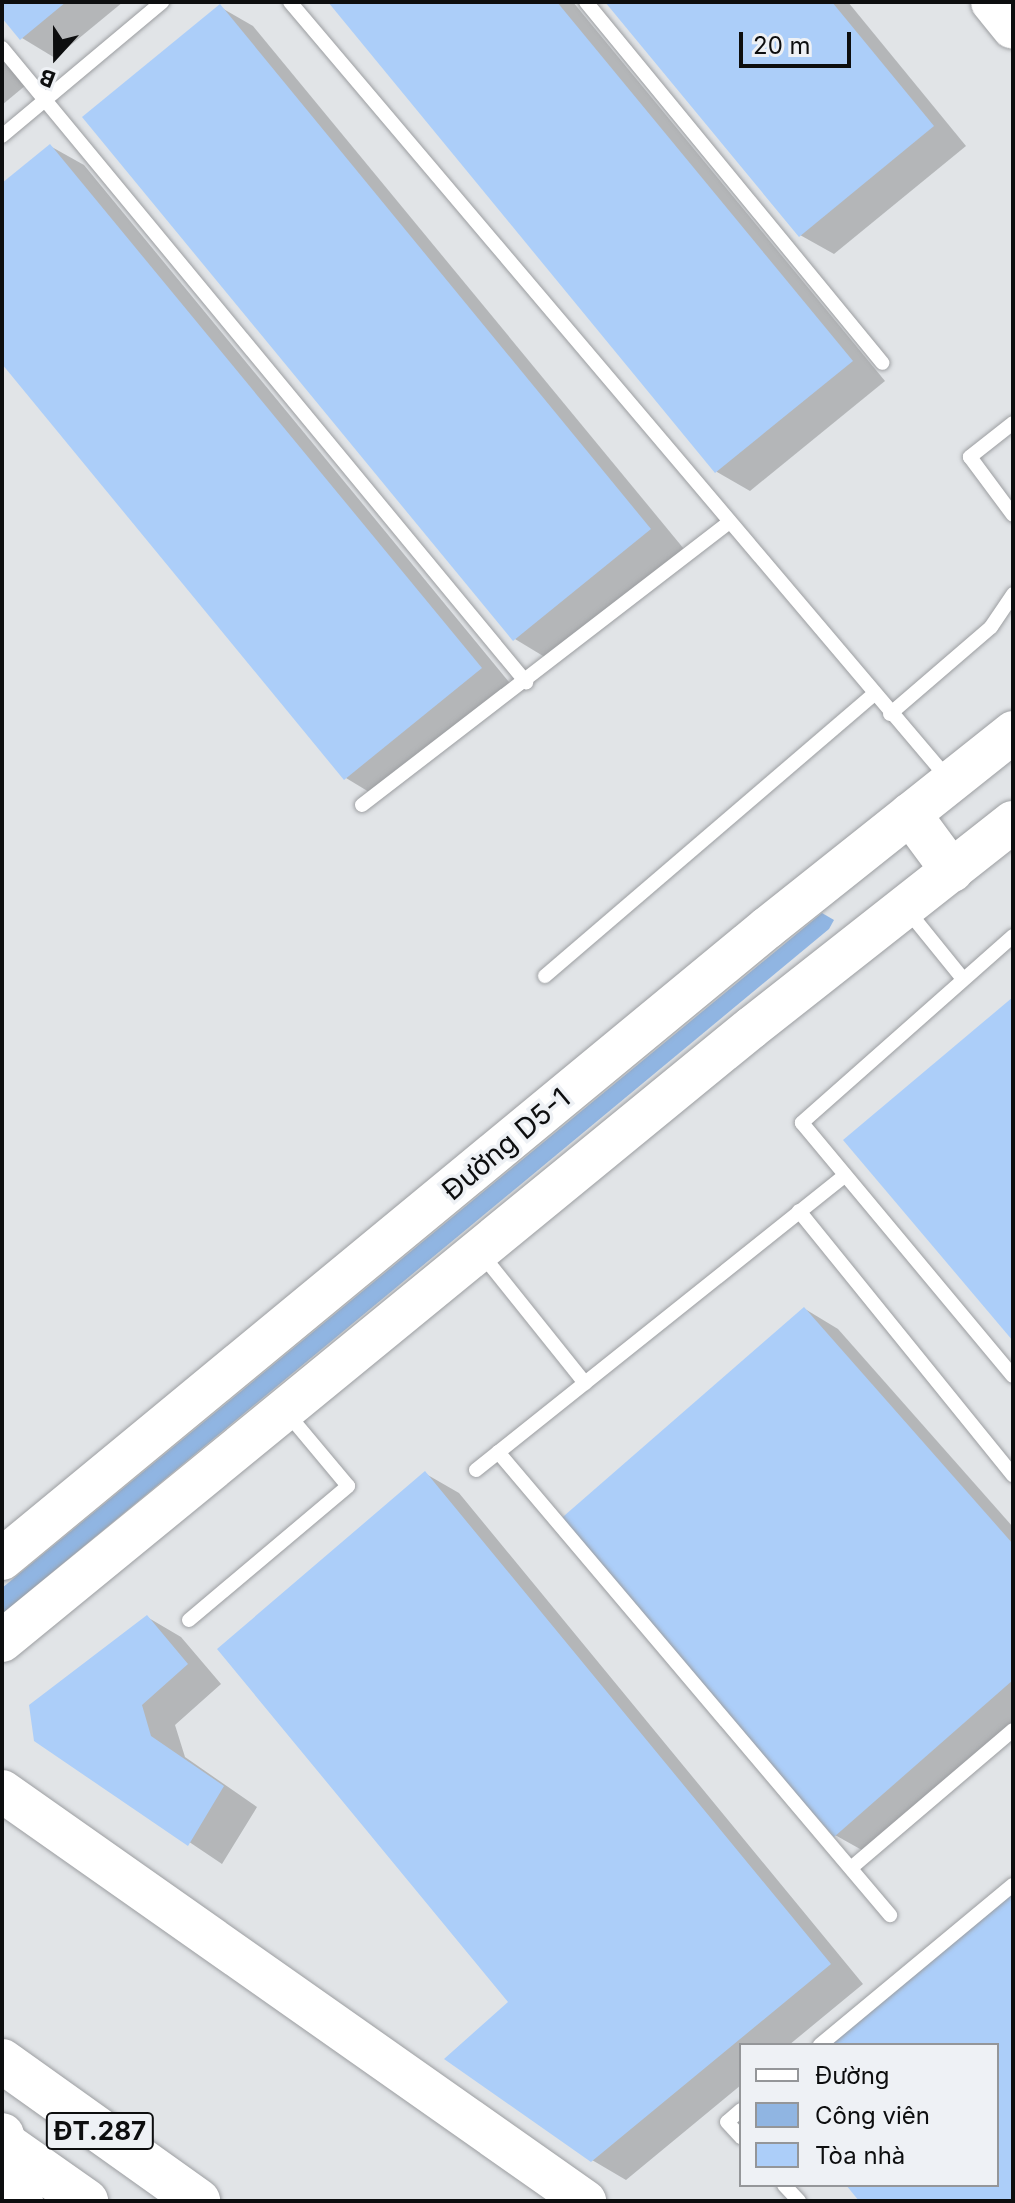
<!DOCTYPE html>
<meta charset="utf-8">
<style>
body{margin:0}
#map{position:relative;width:1015px;height:2203px;overflow:hidden;background:#e1e4e7;font-family:Inter,sans-serif}
div>[style]{position:absolute}
[style*='--x']{left:calc(var(--x)*1px);top:calc(var(--y)*1px);width:calc(var(--w)*1px);rotate:calc(var(--a)*1deg)}
.green>*{inset:0;background:#90b5e2}
.shadow>*{inset:0;background:#0003}
.building>*{inset:0;background:#accef9}
.roads{filter:drop-shadow(0 0 2px #9c9ea1) drop-shadow(0 0 2px #9c9ea1)}
.lane>*{height:14px;margin:-7px;padding:0 7px;transform-origin:7px;border-radius:7px;background:#fff}
.secondary>*{height:42px;margin:-21px;padding:0 21px;transform-origin:21px;border-radius:21px;background:#fff}
.primary>*{height:44px;margin:-22px;padding:0 22px;transform-origin:22px;border-radius:22px;background:#fff}
.highway>*{height:44px;margin:-22px;padding:0 22px;transform-origin:22px;border-radius:22px;background:#fff}
span{translate:-50% -50%;white-space:nowrap;text-align:center;line-height:1.15;-webkit-text-stroke:7px #eef1f5;paint-order:stroke}
.shield-label span{padding:2px 6px;background:#eef1f5;border:2px solid;border-radius:6px;-webkit-text-stroke-width:0}
.shield-label{font-size:26px;color:#0d0e0f;font-weight:700}
.street-label{font-size:28px;color:#0d0e0f}
.frame{position:absolute;inset:0;border:4px solid #0d0e0f;pointer-events:none}
.legend{position:absolute;left:739px;top:2043px;width:260px;height:144px;box-sizing:border-box;background:#eef1f5;border:2px solid #949699;margin:0;padding:10px 14px;list-style:none;font-size:24px;color:#0d0e0f}
.legend li{display:flex;align-items:center;gap:16px;height:40px}
.legend b{width:40px;border:2px solid #949699}
.north{position:absolute;left:16px;top:16px;width:80px;height:80px;-webkit-text-stroke:6px #eef1f5;paint-order:stroke;rotate:201deg;font-size:22px;font-weight:700;line-height:32px;text-align:center;color:#0d0e0f}
.north::after{content:'';display:block;margin:auto;width:28px;height:36px;background:#0d0e0f;clip-path:polygon(50% 0,100% 100%,50% 72%,0 100%)}
.scale{position:absolute;left:739px;top:32px;width:112px;height:36px;box-sizing:border-box;border:4px solid #0d0e0f;border-top:0;padding-left:10px;font-size:24px;line-height:28px;white-space:nowrap;color:#0d0e0f;-webkit-text-stroke:6px #eef1f5;paint-order:stroke}
</style>
<div id="map">
<div class="green">
<div style="clip-path:polygon(822px 913px,834px 920px,829px 929px,2px 1614px,2px 1588px)"></div>
</div>
<div class="shadow">
<div style="clip-path:polygon(2px 2px,123px 2px,55px 58px,22px 38px,2px 14px)"></div>
<div style="clip-path:polygon(330px 2px,573px 2px,885px 381px,750px 491px,717px 472px)"></div>
<div style="clip-path:polygon(608px 2px,848px 2px,966px 146px,834px 254px,800px 235px)"></div>
<div style="clip-path:polygon(220px 7px,253px 26px,684px 549px,548px 659px,515px 639px)"></div>
<div style="clip-path:polygon(2px 57px,26px 85px,2px 105px)"></div>
<div style="clip-path:polygon(50px 146px,84px 165px,514px 688px,379px 798px,346px 778px,2px 361px,2px 185px)"></div>
<div style="clip-path:polygon(805px 1309px,838px 1329px,1013px 1527px,1013px 1728px,869px 1854px,835px 1835px)"></div>
<div style="clip-path:polygon(426px 1474px,459px 1493px,863px 1984px,789px 2045px,741px 2045px,741px 2085px,626px 2180px,592px 2160px,510px 2002px)"></div>
<div style="clip-path:polygon(147px 1617px,181px 1637px,221px 1684px,175px 1725px,185px 1757px,257px 1807px,222px 1864px,36px 1739px)"></div>
</div>
<div class="building">
<div style="clip-path:polygon(2px 2px,66px 2px,20px 40px,2px 18px)"></div>
<div style="clip-path:polygon(328px 2px,557px 2px,853px 361px,715px 473px)"></div>
<div style="clip-path:polygon(605px 2px,832px 2px,934px 126px,799px 237px)"></div>
<div style="clip-path:polygon(220px 4px,651px 529px,513px 641px,82px 117px)"></div>
<div style="clip-path:polygon(50px 144px,482px 668px,344px 780px,2px 364px,2px 183px)"></div>
<div style="clip-path:polygon(1013px 997px,1013px 1341px,843px 1140px)"></div>
<div style="clip-path:polygon(804px 1307px,1013px 1544px,1013px 1680px,834px 1837px,557px 1522px)"></div>
<div style="clip-path:polygon(425px 1471px,831px 1964px,591px 2162px,444px 2059px,508px 2002px,217px 1649px)"></div>
<div style="clip-path:polygon(147px 1615px,188px 1664px,142px 1705px,151px 1736px,224px 1786px,188px 1846px,34px 1741px,29px 1705px)"></div>
<div style="clip-path:polygon(1013px 1888px,1013px 2201px,859px 2201px,846px 2185px,997px 2185px,997px 2045px,821px 2045px)"></div>
</div>
<div class="roads">
<div class="lane">
<div style="--x:290;--y:2;--w:1020;--a:49.73"></div>
<div style="--x:586;--y:2;--w:467;--a:50.6"></div>
<div style="--x:2;--y:48;--w:823;--a:50.43"></div>
<div style="--x:2;--y:136;--w:209;--a:-39.9"></div>
<div style="--x:1013;--y:423;--w:55;--a:141.7"></div>
<div style="--x:970;--y:457;--w:72;--a:53.4"></div>
<div style="--x:890;--y:714;--w:133;--a:-40.7"></div>
<div style="--x:991;--y:627;--w:40;--a:-56"></div>
<div style="--x:362;--y:805;--w:463;--a:-37.6"></div>
<div style="--x:908;--y:911;--w:87;--a:51"></div>
<div style="--x:1013;--y:936;--w:282;--a:138.5"></div>
<div style="--x:802;--y:1123;--w:329;--a:50.2"></div>
<div style="--x:545;--y:976;--w:432;--a:-40.6"></div>
<div style="--x:799;--y:1211;--w:340;--a:51"></div>
<div style="--x:480;--y:1252;--w:168;--a:51.3"></div>
<div style="--x:498;--y:1452;--w:607;--a:49.75"></div>
<div style="--x:476;--y:1470;--w:472;--a:-38.6"></div>
<div style="--x:189;--y:1620;--w:208;--a:-40.1"></div>
<div style="--x:348;--y:1486;--w:95;--a:-129.9"></div>
<div style="--x:851;--y:1868;--w:213;--a:-40.4"></div>
<div style="--x:820;--y:2045;--w:251;--a:-39.7"></div>
<div style="--x:741;--y:2110;--w:18;--a:139"></div>
<div style="--x:727;--y:2122;--w:21;--a:47"></div>
<div style="--x:784;--y:2185;--w:22;--a:47"></div>
</div>
<div class="secondary">
<div style="--x:992;--y:2;--w:33;--a:51"></div>
<div style="--x:910;--y:814;--w:71;--a:53.6"></div>
<div style="--x:2;--y:1559;--w:992;--a:-39.52"></div>
<div style="--x:767;--y:928;--w:315;--a:-38.5"></div>
<div style="--x:2;--y:1641;--w:968;--a:-39.3"></div>
<div style="--x:751;--y:1028;--w:333;--a:-38.2"></div>
<div style="--x:2;--y:1791;--w:713;--a:35.12"></div>
</div>
<div class="primary">
<div style="--x:2;--y:2061;--w:241;--a:35.5"></div>
<div style="--x:2;--y:2142;--w:103;--a:35.1"></div>
</div>
<div class="highway">
<div style="--x:2;--y:2135;--w:69;--a:73.9"></div>
</div>
</div>
<div class="shield-label">
<span style="left:100px;top:2131px">ĐT.287</span>
</div>
<div class="street-label">
<span style="left:506px;top:1144px;rotate:-40deg">Đường D5-1</span>
</div>
<div class="frame"></div>
<ul class="legend">
<li><b style="height:10px;background:#fff"></b>Đường</li>
<li><b style="height:22px;background:#90b5e2"></b>Công viên</li>
<li><b style="height:22px;background:#accef9"></b>Tòa nhà</li>
</ul>
<div class="north">B</div>
<div class="scale">20 m</div>
</div>
